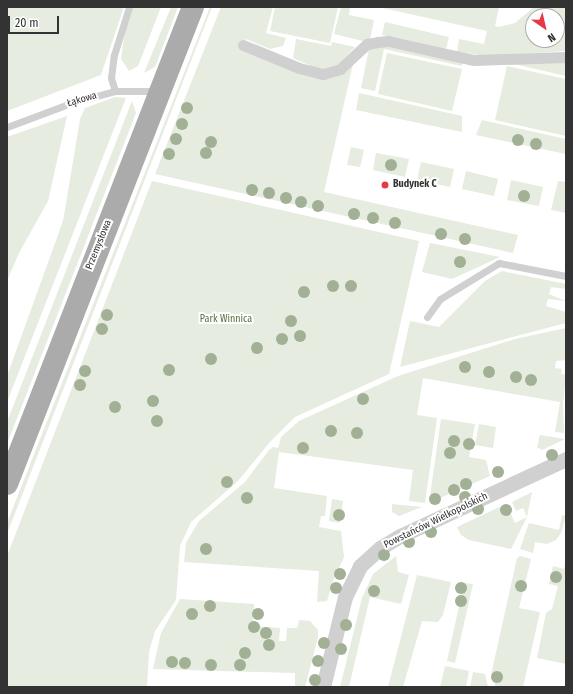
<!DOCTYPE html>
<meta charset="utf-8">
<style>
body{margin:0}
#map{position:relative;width:573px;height:694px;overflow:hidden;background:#fff;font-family:"Fira Sans Condensed",sans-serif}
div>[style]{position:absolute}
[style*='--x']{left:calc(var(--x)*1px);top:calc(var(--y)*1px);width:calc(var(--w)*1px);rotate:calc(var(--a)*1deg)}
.green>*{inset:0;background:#e6ecdf}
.service>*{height:7px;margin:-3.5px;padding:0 3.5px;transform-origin:3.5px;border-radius:3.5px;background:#d0d0d0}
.pedestrian>*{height:11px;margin:-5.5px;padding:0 5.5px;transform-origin:5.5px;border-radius:5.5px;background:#d0d0d0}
.minor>*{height:15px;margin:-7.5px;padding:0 7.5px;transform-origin:7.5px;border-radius:7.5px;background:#d0d0d0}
.primary>*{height:22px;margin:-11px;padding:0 11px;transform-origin:11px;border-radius:11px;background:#ababab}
.trees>*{width:12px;height:12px;margin:-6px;border-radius:50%;background:#a2b095}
.dots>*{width:11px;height:11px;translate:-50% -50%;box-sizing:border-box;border:2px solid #fff;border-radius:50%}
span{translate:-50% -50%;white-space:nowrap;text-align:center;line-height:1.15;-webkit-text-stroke:4px #fff;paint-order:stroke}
.street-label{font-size:10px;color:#333}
.poi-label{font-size:10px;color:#333;font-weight:700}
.left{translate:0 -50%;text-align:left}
.park-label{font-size:10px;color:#56703f}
.frame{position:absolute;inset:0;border:8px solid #333;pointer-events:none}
.north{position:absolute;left:525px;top:8px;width:40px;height:40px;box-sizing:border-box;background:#fff;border:1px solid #adadad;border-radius:50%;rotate:146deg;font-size:11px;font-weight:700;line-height:16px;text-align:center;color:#333}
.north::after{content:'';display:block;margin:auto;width:14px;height:18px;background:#e63946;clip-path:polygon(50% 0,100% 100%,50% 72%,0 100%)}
.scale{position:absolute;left:8px;top:16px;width:51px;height:18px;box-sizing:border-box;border:2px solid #333;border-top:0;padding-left:5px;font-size:12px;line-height:14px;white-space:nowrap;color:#333;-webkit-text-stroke:3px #fff;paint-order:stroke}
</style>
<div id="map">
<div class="green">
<div style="clip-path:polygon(7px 7px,124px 7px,101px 75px,7px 111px)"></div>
<div style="clip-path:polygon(133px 7px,161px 7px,138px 66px,129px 71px,121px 59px,125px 30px)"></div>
<div style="clip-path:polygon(171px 7px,178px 7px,155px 67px,144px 73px)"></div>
<div style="clip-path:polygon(210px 7px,212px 7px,7px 534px,7px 523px)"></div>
<div style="clip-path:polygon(221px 7px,273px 7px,266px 33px,286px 38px,283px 46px,270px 49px,246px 39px,242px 49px,315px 78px,353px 64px,324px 192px,518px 235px,513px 253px,155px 174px)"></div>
<div style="clip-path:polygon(275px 7px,338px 7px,330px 43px,270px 31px)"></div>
<div style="clip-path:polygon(341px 7px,350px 7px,349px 15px,374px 20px,370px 39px,363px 41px,334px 34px)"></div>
<div style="clip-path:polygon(evenodd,378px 7px,499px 7px,495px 26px,498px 27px,515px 23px,534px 7px,566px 7px,566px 51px,486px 56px,465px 53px,457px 52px,459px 39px,484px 44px,487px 31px,378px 7px,533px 16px,557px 16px,557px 40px,533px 40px,533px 16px)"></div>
<div style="clip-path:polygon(385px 22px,449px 37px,446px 49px,382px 35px)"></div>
<div style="clip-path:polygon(296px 39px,331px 46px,332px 42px,355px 47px,339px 64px,320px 70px,293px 58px)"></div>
<div style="clip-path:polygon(383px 46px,463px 63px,462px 66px,384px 49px,375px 91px,361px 88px,369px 49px)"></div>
<div style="clip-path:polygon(387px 53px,462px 69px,452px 111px,378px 94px)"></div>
<div style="clip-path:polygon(566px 61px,566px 76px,514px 64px)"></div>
<div style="clip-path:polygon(507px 66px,566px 79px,566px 136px,495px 120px)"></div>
<div style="clip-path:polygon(359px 93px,462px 116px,462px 132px,356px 110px)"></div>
<div style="clip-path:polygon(115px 97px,126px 98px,7px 402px,7px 376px,63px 221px,80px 119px,85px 108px)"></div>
<div style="clip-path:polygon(132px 101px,136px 113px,7px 444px,7px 422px)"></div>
<div style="clip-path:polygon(67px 116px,48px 201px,19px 253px,7px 281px,7px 137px)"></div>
<div style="clip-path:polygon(482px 120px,566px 139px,566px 154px,476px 135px)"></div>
<div style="clip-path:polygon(351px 147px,364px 150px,360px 167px,347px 165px)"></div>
<div style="clip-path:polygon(376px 153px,409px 159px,405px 177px,373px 170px)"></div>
<div style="clip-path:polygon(421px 162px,454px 169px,450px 187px,417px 180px)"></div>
<div style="clip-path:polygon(466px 171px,498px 179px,494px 196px,462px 189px)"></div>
<div style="clip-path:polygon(511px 180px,543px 187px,539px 206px,507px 200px)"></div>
<div style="clip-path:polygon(152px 181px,419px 241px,389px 374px,295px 417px,270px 442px,238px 481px,191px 522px,180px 546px,176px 600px,155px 631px,149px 652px,147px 687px,7px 687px,7px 556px)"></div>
<div style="clip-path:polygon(558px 181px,566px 182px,566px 213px,551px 210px)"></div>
<div style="clip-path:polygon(430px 243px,500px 257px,452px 279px,422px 272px)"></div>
<div style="clip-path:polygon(502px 271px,566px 284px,566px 289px,551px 287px,549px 294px,566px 301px,548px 299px,546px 306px,566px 312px,566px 323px,400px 367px,410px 321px,439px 327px,485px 281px)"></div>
<div style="clip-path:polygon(566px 328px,566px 360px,556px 361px,555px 368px,562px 369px,561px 374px,566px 375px,563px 404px,564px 433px,555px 432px,560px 402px,423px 378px,417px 415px,437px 418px,425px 503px,409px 501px,413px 470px,279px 452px,274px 488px,327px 496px,325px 516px,321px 516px,319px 527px,341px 531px,344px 557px,333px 581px,327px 601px,317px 602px,319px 571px,184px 562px,186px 543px,199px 521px,245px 482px,269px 450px,273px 447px,278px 448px,281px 437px,299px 421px,398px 376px,515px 339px)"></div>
<div style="clip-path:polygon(441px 419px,475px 424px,469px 457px,486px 460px,490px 476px,429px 503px)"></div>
<div style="clip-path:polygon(479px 424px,496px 427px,493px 448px,475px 445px)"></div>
<div style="clip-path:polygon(540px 435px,565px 439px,542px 450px,537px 447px)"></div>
<div style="clip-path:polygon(532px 492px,527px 517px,511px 549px,469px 540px,461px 535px,457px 527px,506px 504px,515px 523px,527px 517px,523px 508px,516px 511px,512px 502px)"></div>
<div style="clip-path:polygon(332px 499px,343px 501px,340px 523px,329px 521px)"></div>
<div style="clip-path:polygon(392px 504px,401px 505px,422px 507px,399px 516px,392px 512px)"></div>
<div style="clip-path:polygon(562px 515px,566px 516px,561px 533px,556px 540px,547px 544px,535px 542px,533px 553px,520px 549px,529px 523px,559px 530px)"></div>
<div style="clip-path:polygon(396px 556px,398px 572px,409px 575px,401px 604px,370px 597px,349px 687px,340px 687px,362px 598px,373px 574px)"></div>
<div style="clip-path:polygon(520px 556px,531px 559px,519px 608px,540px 612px,523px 687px,496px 687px,491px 675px,517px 558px)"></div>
<div style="clip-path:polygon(566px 560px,566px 664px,537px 658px,546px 613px,552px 609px,558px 586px,549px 584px,553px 566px,564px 569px)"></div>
<div style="clip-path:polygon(417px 575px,451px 582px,443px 615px,438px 622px,422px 621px,403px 687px,388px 687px)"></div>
<div style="clip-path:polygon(464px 583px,473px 584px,455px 663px,447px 661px)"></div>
<div style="clip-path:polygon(180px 599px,254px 604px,253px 626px,280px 628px,279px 641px,286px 641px,287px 628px,297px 628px,299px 620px,310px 621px,318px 630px,318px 637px,305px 687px,295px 687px,295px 673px,153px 669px,161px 633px)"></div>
<div style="clip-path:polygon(445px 666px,469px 671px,466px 687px,440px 687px)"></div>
<div style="clip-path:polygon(473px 672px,485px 674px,488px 687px,470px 687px)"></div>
</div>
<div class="service">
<div style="--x:115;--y:91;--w:14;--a:-107"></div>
<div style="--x:111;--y:78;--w:23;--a:-83"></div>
<div style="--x:114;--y:55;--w:50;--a:-72.6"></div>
<div style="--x:7;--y:127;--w:72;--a:-20.5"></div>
<div style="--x:74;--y:102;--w:42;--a:-15"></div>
<div style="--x:115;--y:91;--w:42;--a:0"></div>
<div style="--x:427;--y:317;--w:22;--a:-54"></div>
<div style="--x:440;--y:299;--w:69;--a:-31.4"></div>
<div style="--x:499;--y:263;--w:68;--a:11"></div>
</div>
<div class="pedestrian">
<div style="--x:243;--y:45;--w:61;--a:22.3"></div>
<div style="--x:299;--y:68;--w:25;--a:14"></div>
<div style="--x:323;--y:74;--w:18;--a:-16"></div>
<div style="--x:340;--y:69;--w:37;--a:-43"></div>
<div style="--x:367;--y:44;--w:11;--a:-10"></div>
<div style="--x:378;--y:42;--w:10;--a:-6"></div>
<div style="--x:388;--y:41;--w:88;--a:12.5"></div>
<div style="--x:474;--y:60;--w:92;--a:-1.9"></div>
</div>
<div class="minor">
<div style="--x:323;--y:687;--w:93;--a:-76.3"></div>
<div style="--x:345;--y:597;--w:34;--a:-64"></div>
<div style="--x:360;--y:566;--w:27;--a:-42"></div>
<div style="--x:380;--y:548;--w:23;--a:-31"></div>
<div style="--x:400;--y:536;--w:183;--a:-24.9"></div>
</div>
<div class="primary">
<div style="--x:7;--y:484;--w:512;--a:-68.7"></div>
</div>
<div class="trees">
<div style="left:187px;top:108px"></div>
<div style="left:182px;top:124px"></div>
<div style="left:176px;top:139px"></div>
<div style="left:518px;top:140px"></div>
<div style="left:211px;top:142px"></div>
<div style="left:536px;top:144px"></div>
<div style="left:206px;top:153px"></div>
<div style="left:169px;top:154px"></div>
<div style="left:391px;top:165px"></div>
<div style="left:252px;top:190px"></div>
<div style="left:269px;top:193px"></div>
<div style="left:524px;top:196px"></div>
<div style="left:286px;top:198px"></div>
<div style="left:301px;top:202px"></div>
<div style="left:318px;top:206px"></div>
<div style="left:354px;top:214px"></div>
<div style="left:373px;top:218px"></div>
<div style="left:395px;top:223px"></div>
<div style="left:441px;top:234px"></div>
<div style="left:465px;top:239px"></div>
<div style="left:460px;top:262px"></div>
<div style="left:333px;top:286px"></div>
<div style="left:351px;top:286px"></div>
<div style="left:304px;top:292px"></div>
<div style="left:107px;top:315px"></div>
<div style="left:291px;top:321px"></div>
<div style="left:102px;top:329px"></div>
<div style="left:300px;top:336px"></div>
<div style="left:282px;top:339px"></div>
<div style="left:257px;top:348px"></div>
<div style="left:211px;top:359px"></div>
<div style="left:465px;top:367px"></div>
<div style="left:169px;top:370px"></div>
<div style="left:85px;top:371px"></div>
<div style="left:489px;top:372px"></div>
<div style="left:516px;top:377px"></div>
<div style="left:531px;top:380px"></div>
<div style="left:80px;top:385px"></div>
<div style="left:363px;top:399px"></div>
<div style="left:153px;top:401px"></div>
<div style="left:115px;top:407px"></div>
<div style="left:157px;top:421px"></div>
<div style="left:331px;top:431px"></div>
<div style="left:357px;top:433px"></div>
<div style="left:454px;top:441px"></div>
<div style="left:469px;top:444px"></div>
<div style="left:303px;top:448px"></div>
<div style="left:450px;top:453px"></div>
<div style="left:552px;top:455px"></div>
<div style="left:498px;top:472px"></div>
<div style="left:227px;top:482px"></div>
<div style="left:466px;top:484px"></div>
<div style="left:454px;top:490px"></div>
<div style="left:465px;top:497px"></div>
<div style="left:247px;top:498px"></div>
<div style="left:435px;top:499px"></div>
<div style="left:478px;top:509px"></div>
<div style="left:506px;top:510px"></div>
<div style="left:339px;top:515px"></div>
<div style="left:431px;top:532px"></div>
<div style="left:409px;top:542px"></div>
<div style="left:206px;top:549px"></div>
<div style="left:384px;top:555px"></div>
<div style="left:340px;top:574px"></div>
<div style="left:556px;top:577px"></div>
<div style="left:521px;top:586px"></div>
<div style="left:336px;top:588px"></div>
<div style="left:461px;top:588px"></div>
<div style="left:374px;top:591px"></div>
<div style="left:461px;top:601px"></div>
<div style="left:210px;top:606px"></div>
<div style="left:192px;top:614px"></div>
<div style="left:258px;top:614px"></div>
<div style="left:346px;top:625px"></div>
<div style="left:254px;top:627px"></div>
<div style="left:266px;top:633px"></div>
<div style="left:324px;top:643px"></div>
<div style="left:269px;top:645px"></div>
<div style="left:341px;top:649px"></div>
<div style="left:245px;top:653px"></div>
<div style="left:318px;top:661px"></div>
<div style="left:172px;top:662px"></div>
<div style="left:185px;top:663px"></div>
<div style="left:211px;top:665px"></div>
<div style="left:240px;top:665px"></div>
<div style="left:497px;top:677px"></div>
<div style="left:315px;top:680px"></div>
</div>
<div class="dots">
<div style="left:385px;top:185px;background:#e63946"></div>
</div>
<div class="street-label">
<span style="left:82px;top:100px;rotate:-16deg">Łąkowa</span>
<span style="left:99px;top:245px;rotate:-68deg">Przemysłowa</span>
<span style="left:436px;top:521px;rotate:-26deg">Powstańców Wielkopolskich</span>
</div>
<div class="poi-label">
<span class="left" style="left:393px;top:185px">Budynek C</span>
</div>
<div class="park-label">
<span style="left:226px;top:320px">Park Winnica</span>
</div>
<div class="frame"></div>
<div class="north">N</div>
<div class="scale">20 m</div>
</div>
